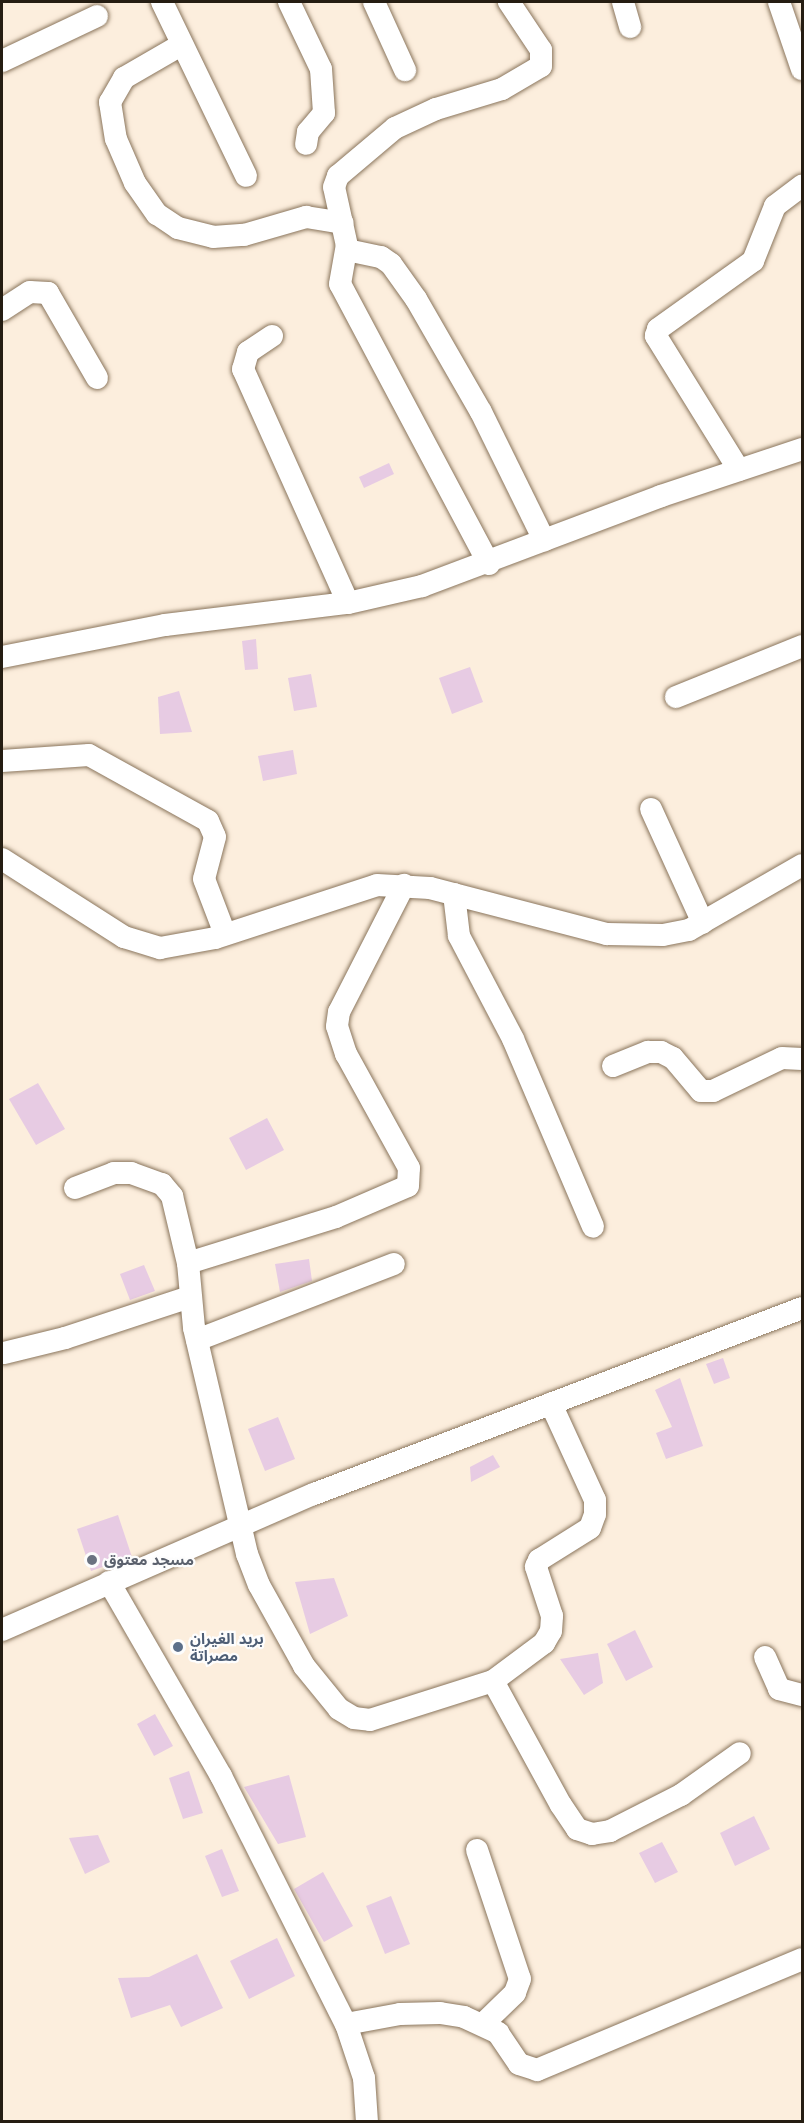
<!DOCTYPE html>
<meta charset="utf-8">
<style>
body{margin:0}
#map{position:relative;width:804px;height:2123px;overflow:hidden;background:#fceedd;font-family:Quicksand,"Noto Sans Arabic",sans-serif}
div>[style]{position:absolute}
[style*='--x']{left:calc(var(--x)*1px);top:calc(var(--y)*1px);width:calc(var(--w)*1px);rotate:calc(var(--a)*1deg)}
.building>*{inset:0;background:#e7cbe3}
.roads{filter:drop-shadow(0 0 2px #8a755c) drop-shadow(0 0 2px #8a755c)}
.minor>*{height:22px;margin:-11px;padding:0 11px;transform-origin:11px;border-radius:11px;background:#fff}
.dots>*{width:16px;height:16px;translate:-50% -50%;box-sizing:border-box;border:3px solid #fdfdfd;border-radius:50%}
span{translate:-50% -50%;white-space:nowrap;text-align:center;line-height:1.15;-webkit-text-stroke:4.5px #fdfdfd;paint-order:stroke}
.worship-label{font-size:15px;color:#5b616d;font-weight:700}
.left{translate:0 -50%;text-align:left}
.service-label{font-size:15px;color:#4e5e75;font-weight:700}
.frame{position:absolute;inset:0;border:3px solid #251d12;pointer-events:none}
</style>
<div id="map">
<div class="building">
<div style="clip-path:polygon(389px 463px,394px 474px,364px 488px,359px 477px)"></div>
<div style="clip-path:polygon(256px 639px,258px 669px,245px 670px,242px 641px)"></div>
<div style="clip-path:polygon(470px 667px,483px 702px,452px 714px,439px 678px)"></div>
<div style="clip-path:polygon(311px 674px,317px 707px,294px 711px,288px 678px)"></div>
<div style="clip-path:polygon(179px 691px,192px 732px,160px 734px,158px 697px)"></div>
<div style="clip-path:polygon(293px 750px,297px 774px,263px 781px,258px 756px)"></div>
<div style="clip-path:polygon(38px 1083px,65px 1129px,36px 1145px,9px 1099px)"></div>
<div style="clip-path:polygon(267px 1118px,284px 1150px,246px 1170px,229px 1138px)"></div>
<div style="clip-path:polygon(309px 1259px,312px 1281px,280px 1292px,275px 1264px)"></div>
<div style="clip-path:polygon(144px 1265px,155px 1291px,130px 1300px,120px 1274px)"></div>
<div style="clip-path:polygon(723px 1358px,730px 1378px,714px 1384px,706px 1364px)"></div>
<div style="clip-path:polygon(680px 1378px,703px 1446px,666px 1459px,656px 1433px,672px 1427px,655px 1390px)"></div>
<div style="clip-path:polygon(278px 1417px,295px 1459px,265px 1471px,248px 1429px)"></div>
<div style="clip-path:polygon(493px 1455px,500px 1467px,471px 1482px,470px 1467px)"></div>
<div style="clip-path:polygon(118px 1515px,132px 1557px,91px 1571px,77px 1529px)"></div>
<div style="clip-path:polygon(334px 1578px,348px 1616px,310px 1634px,295px 1582px)"></div>
<div style="clip-path:polygon(635px 1630px,653px 1667px,626px 1681px,607px 1644px)"></div>
<div style="clip-path:polygon(598px 1653px,603px 1683px,584px 1695px,560px 1659px)"></div>
<div style="clip-path:polygon(155px 1714px,173px 1746px,154px 1756px,137px 1724px)"></div>
<div style="clip-path:polygon(189px 1771px,203px 1813px,183px 1819px,169px 1778px)"></div>
<div style="clip-path:polygon(289px 1775px,306px 1837px,278px 1844px,244px 1787px)"></div>
<div style="clip-path:polygon(754px 1816px,770px 1849px,735px 1866px,720px 1833px)"></div>
<div style="clip-path:polygon(98px 1835px,110px 1862px,85px 1874px,69px 1838px)"></div>
<div style="clip-path:polygon(662px 1842px,678px 1872px,655px 1883px,639px 1853px)"></div>
<div style="clip-path:polygon(222px 1849px,239px 1891px,222px 1897px,205px 1856px)"></div>
<div style="clip-path:polygon(323px 1872px,353px 1926px,324px 1942px,294px 1889px)"></div>
<div style="clip-path:polygon(391px 1896px,410px 1944px,385px 1954px,366px 1906px)"></div>
<div style="clip-path:polygon(277px 1938px,295px 1976px,249px 1999px,230px 1961px)"></div>
<div style="clip-path:polygon(197px 1954px,223px 2008px,181px 2027px,170px 2005px,131px 2018px,118px 1978px,149px 1977px)"></div>
</div>
<div class="roads">
<div class="minor">
<div style="--x:162;--y:2;--w:193;--a:64.2"></div>
<div style="--x:289;--y:2;--w:74;--a:64.5"></div>
<div style="--x:321;--y:69;--w:44;--a:86.1"></div>
<div style="--x:324;--y:113;--w:25;--a:130"></div>
<div style="--x:308;--y:132;--w:12;--a:99"></div>
<div style="--x:374;--y:2;--w:75;--a:65.5"></div>
<div style="--x:623;--y:2;--w:26;--a:74"></div>
<div style="--x:779;--y:2;--w:71;--a:71.1"></div>
<div style="--x:181;--y:45;--w:66;--a:149.9"></div>
<div style="--x:124;--y:78;--w:28;--a:120"></div>
<div style="--x:110;--y:102;--w:37;--a:81"></div>
<div style="--x:116;--y:139;--w:48;--a:66.6"></div>
<div style="--x:135;--y:183;--w:38;--a:55"></div>
<div style="--x:157;--y:214;--w:25;--a:34"></div>
<div style="--x:178;--y:228;--w:36;--a:14"></div>
<div style="--x:213;--y:237;--w:31;--a:-4"></div>
<div style="--x:244;--y:235;--w:65;--a:-16.2"></div>
<div style="--x:306;--y:217;--w:37;--a:9"></div>
<div style="--x:2;--y:61;--w:105;--a:-25.3"></div>
<div style="--x:347;--y:250;--w:35;--a:12"></div>
<div style="--x:381;--y:257;--w:12;--a:35"></div>
<div style="--x:391;--y:264;--w:43;--a:54.5"></div>
<div style="--x:416;--y:299;--w:130;--a:60.1"></div>
<div style="--x:481;--y:412;--w:143;--a:63.8"></div>
<div style="--x:2;--y:310;--w:33;--a:-33"></div>
<div style="--x:30;--y:292;--w:18;--a:3"></div>
<div style="--x:48;--y:293;--w:98;--a:60"></div>
<div style="--x:272;--y:336;--w:29;--a:146"></div>
<div style="--x:248;--y:352;--w:18;--a:106"></div>
<div style="--x:243;--y:369;--w:256;--a:65.8"></div>
<div style="--x:739;--y:470;--w:158;--a:-121.8"></div>
<div style="--x:656;--y:336;--w:7;--a:-74"></div>
<div style="--x:658;--y:329;--w:117;--a:-35.6"></div>
<div style="--x:753;--y:261;--w:59;--a:-68.2"></div>
<div style="--x:775;--y:206;--w:34;--a:-37"></div>
<div style="--x:489;--y:564;--w:317;--a:-118"></div>
<div style="--x:340;--y:284;--w:39;--a:-80"></div>
<div style="--x:347;--y:246;--w:60;--a:-102.4"></div>
<div style="--x:334;--y:187;--w:12;--a:-70"></div>
<div style="--x:338;--y:176;--w:75;--a:-40.1"></div>
<div style="--x:395;--y:128;--w:45;--a:-24.9"></div>
<div style="--x:436;--y:109;--w:69;--a:-16.9"></div>
<div style="--x:502;--y:89;--w:45;--a:-30.5"></div>
<div style="--x:541;--y:66;--w:16;--a:-90"></div>
<div style="--x:541;--y:50;--w:58;--a:-123.7"></div>
<div style="--x:2;--y:657;--w:166;--a:-11.1"></div>
<div style="--x:165;--y:625;--w:184;--a:-6.9"></div>
<div style="--x:348;--y:603;--w:76;--a:-12.9"></div>
<div style="--x:422;--y:586;--w:255;--a:-20.6"></div>
<div style="--x:661;--y:496;--w:149;--a:-18.4"></div>
<div style="--x:676;--y:697;--w:136;--a:-22"></div>
<div style="--x:2;--y:761;--w:87;--a:-3.9"></div>
<div style="--x:89;--y:755;--w:136;--a:29"></div>
<div style="--x:208;--y:821;--w:17;--a:66"></div>
<div style="--x:215;--y:837;--w:43;--a:104.7"></div>
<div style="--x:204;--y:879;--w:59;--a:69.1"></div>
<div style="--x:651;--y:809;--w:125;--a:65.5"></div>
<div style="--x:2;--y:859;--w:145;--a:32.6"></div>
<div style="--x:124;--y:937;--w:38;--a:17"></div>
<div style="--x:160;--y:948;--w:56;--a:-10.3"></div>
<div style="--x:215;--y:938;--w:170;--a:-18.1"></div>
<div style="--x:377;--y:885;--w:53;--a:3.2"></div>
<div style="--x:430;--y:888;--w:183;--a:14.6"></div>
<div style="--x:607;--y:934;--w:56;--a:1"></div>
<div style="--x:663;--y:935;--w:26;--a:-11"></div>
<div style="--x:689;--y:930;--w:130;--a:-29.9"></div>
<div style="--x:454;--y:894;--w:42;--a:83.2"></div>
<div style="--x:459;--y:936;--w:116;--a:62.3"></div>
<div style="--x:513;--y:1039;--w:204;--a:66.9"></div>
<div style="--x:613;--y:1066;--w:38;--a:-22"></div>
<div style="--x:648;--y:1052;--w:13;--a:0"></div>
<div style="--x:661;--y:1052;--w:13;--a:27"></div>
<div style="--x:673;--y:1058;--w:43;--a:49.7"></div>
<div style="--x:701;--y:1091;--w:12;--a:0"></div>
<div style="--x:713;--y:1091;--w:76;--a:-25.6"></div>
<div style="--x:782;--y:1058;--w:20;--a:3"></div>
<div style="--x:75;--y:1188;--w:42;--a:-21"></div>
<div style="--x:114;--y:1173;--w:17;--a:0"></div>
<div style="--x:131;--y:1173;--w:33;--a:20"></div>
<div style="--x:162;--y:1184;--w:16;--a:50"></div>
<div style="--x:172;--y:1196;--w:69;--a:76.6"></div>
<div style="--x:188;--y:1263;--w:65;--a:84.7"></div>
<div style="--x:194;--y:1328;--w:232;--a:76.8"></div>
<div style="--x:247;--y:1554;--w:33;--a:69"></div>
<div style="--x:259;--y:1585;--w:93;--a:60.9"></div>
<div style="--x:304;--y:1666;--w:55;--a:50.9"></div>
<div style="--x:339;--y:1709;--w:17;--a:31"></div>
<div style="--x:354;--y:1718;--w:16;--a:7"></div>
<div style="--x:370;--y:1720;--w:129;--a:-17.6"></div>
<div style="--x:493;--y:1681;--w:64;--a:-36.7"></div>
<div style="--x:544;--y:1643;--w:14;--a:-60"></div>
<div style="--x:551;--y:1631;--w:15;--a:-86"></div>
<div style="--x:552;--y:1616;--w:52;--a:-108.1"></div>
<div style="--x:536;--y:1567;--w:8;--a:-67"></div>
<div style="--x:539;--y:1560;--w:60;--a:-32.1"></div>
<div style="--x:590;--y:1528;--w:15;--a:-70"></div>
<div style="--x:595;--y:1514;--w:14;--a:-90"></div>
<div style="--x:595;--y:1500;--w:106;--a:-114.6"></div>
<div style="--x:188;--y:1263;--w:155;--a:-17.3"></div>
<div style="--x:336;--y:1217;--w:78;--a:-23.3"></div>
<div style="--x:408;--y:1186;--w:18;--a:-87"></div>
<div style="--x:409;--y:1168;--w:130;--a:-118.9"></div>
<div style="--x:346;--y:1054;--w:29;--a:-108"></div>
<div style="--x:337;--y:1026;--w:14;--a:-82"></div>
<div style="--x:339;--y:1012;--w:143;--a:-62.9"></div>
<div style="--x:197;--y:1340;--w:211;--a:-21.1"></div>
<div style="--x:4;--y:1353;--w:63;--a:-13.8"></div>
<div style="--x:65;--y:1338;--w:132;--a:-18.2"></div>
<div style="--x:109;--y:1582;--w:224;--a:60"></div>
<div style="--x:221;--y:1776;--w:278;--a:63.3"></div>
<div style="--x:346;--y:2024;--w:57;--a:71.6"></div>
<div style="--x:364;--y:2078;--w:44;--a:86.1"></div>
<div style="--x:2;--y:1630;--w:340;--a:-23.6"></div>
<div style="--x:314;--y:1494;--w:522;--a:-20.86"></div>
<div style="--x:765;--y:1657;--w:35;--a:66"></div>
<div style="--x:779;--y:1689;--w:24;--a:15"></div>
<div style="--x:493;--y:1681;--w:141;--a:61.3"></div>
<div style="--x:561;--y:1805;--w:29;--a:56"></div>
<div style="--x:577;--y:1829;--w:16;--a:18"></div>
<div style="--x:592;--y:1834;--w:18;--a:-9"></div>
<div style="--x:610;--y:1831;--w:80;--a:-26.9"></div>
<div style="--x:681;--y:1795;--w:72;--a:-35.4"></div>
<div style="--x:477;--y:1850;--w:136;--a:71.6"></div>
<div style="--x:520;--y:1979;--w:15;--a:110"></div>
<div style="--x:515;--y:1993;--w:43;--a:135.9"></div>
<div style="--x:346;--y:2024;--w:55;--a:-10.5"></div>
<div style="--x:400;--y:2014;--w:40;--a:-1.4"></div>
<div style="--x:440;--y:2013;--w:24;--a:9"></div>
<div style="--x:464;--y:2017;--w:38;--a:25"></div>
<div style="--x:498;--y:2033;--w:37;--a:56"></div>
<div style="--x:519;--y:2064;--w:19;--a:18"></div>
<div style="--x:537;--y:2070;--w:287;--a:-22.7"></div>
</div>
</div>
<div class="dots">
<div style="left:92px;top:1560px;background:#6b7280"></div>
<div style="left:178px;top:1647px;background:#5c6f8a"></div>
</div>
<div class="worship-label">
<span class="left" style="left:104px;top:1560px">مسجد معتوق</span>
</div>
<div class="service-label">
<span class="left" style="left:190px;top:1647px">بريد الغيران<br>مصراتة</span>
</div>
<div class="frame"></div>
</div>
